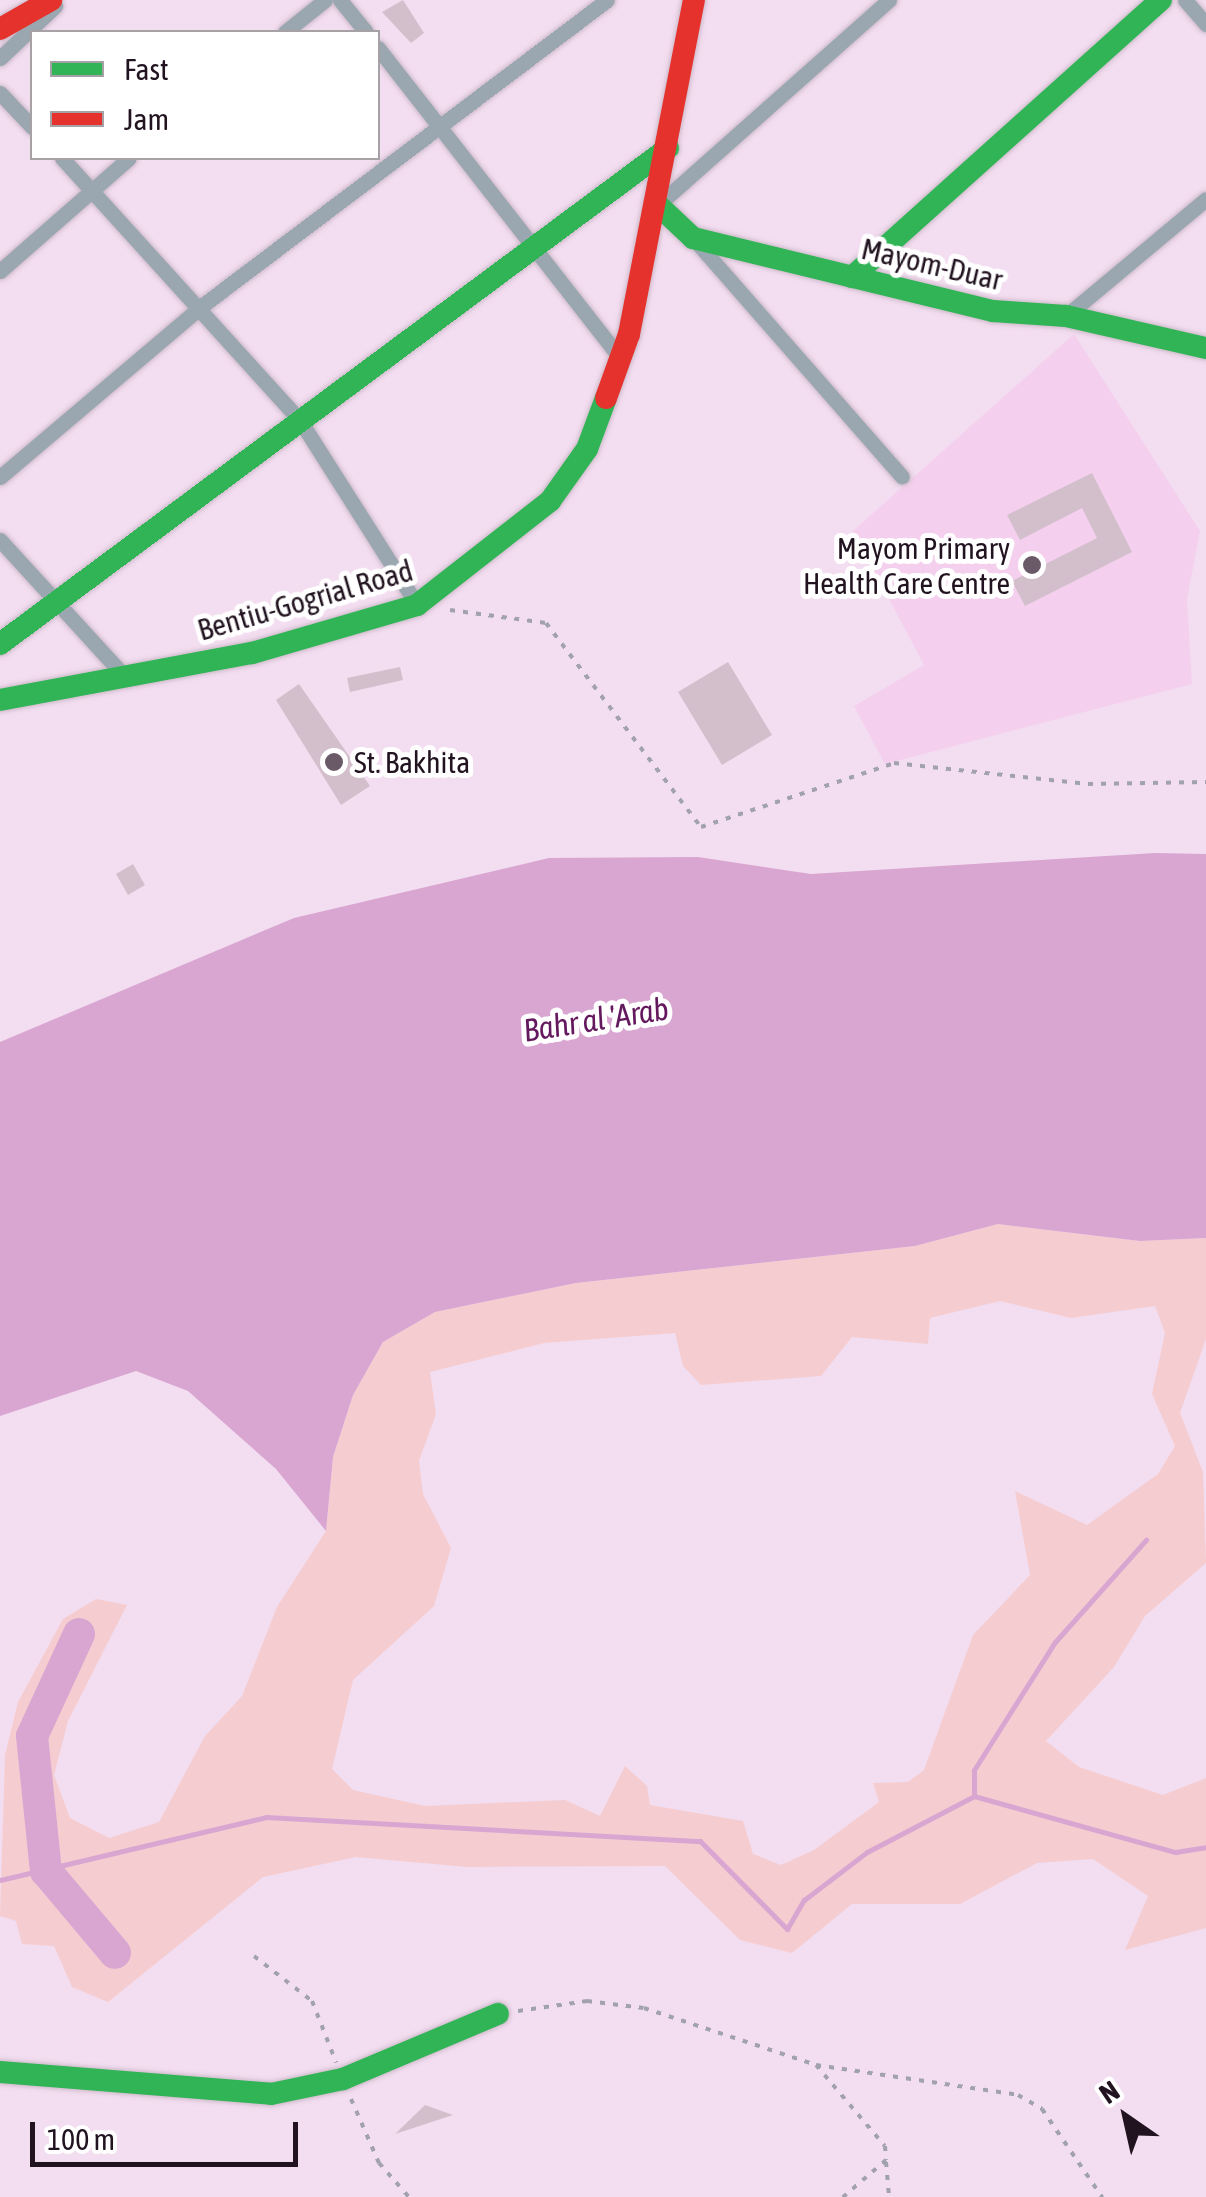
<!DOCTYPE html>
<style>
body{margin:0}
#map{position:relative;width:1206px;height:2197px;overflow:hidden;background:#f3ddf0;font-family:"Asap Condensed",sans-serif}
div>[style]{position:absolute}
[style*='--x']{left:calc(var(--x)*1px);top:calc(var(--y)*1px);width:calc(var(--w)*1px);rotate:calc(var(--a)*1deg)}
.built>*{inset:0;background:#f4d0ee}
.green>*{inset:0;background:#f5cdd0}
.water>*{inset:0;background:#d9a6d2}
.stream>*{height:5px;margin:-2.5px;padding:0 2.5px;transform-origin:2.5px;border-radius:2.5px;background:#d9a6d2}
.river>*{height:32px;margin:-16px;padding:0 16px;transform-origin:16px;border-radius:16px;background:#d9a6d2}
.building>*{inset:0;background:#d3bfcc}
.path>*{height:4px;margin-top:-2px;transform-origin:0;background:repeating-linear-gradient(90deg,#a1a2ad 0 5px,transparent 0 13px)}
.roads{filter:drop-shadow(0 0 2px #ccbac9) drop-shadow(0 0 2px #ccbac9)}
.street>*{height:15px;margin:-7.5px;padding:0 7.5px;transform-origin:7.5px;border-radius:7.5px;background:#9ba7b0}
.fast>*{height:22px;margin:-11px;padding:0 11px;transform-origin:11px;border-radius:11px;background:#30b455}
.jam>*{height:22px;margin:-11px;padding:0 11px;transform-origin:11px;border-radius:11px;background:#e5322d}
.dots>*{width:28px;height:28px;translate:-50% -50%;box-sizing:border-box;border:5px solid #fff;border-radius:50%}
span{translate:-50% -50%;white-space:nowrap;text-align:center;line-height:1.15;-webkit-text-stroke:10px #fff;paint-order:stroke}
.street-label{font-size:30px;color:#21131f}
.poi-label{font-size:30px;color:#21131f}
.right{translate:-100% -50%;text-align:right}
.left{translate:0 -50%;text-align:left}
.water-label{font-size:32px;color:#64195e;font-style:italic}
.legend{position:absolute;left:30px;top:30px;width:350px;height:130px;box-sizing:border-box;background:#fff;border:2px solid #a6a1a5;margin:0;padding:12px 18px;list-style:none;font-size:30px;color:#21131f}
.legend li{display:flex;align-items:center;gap:20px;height:50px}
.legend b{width:50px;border:2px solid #a6a1a5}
.north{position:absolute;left:1076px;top:2067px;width:100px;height:100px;-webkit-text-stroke:8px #fff;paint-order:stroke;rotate:326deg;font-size:28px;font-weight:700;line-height:40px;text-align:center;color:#21131f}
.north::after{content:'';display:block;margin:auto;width:35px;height:45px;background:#21131f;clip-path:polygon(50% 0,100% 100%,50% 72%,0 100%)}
.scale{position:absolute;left:30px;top:2122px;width:268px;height:45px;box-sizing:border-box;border:5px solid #21131f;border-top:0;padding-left:12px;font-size:30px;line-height:35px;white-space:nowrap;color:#21131f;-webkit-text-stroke:8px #fff;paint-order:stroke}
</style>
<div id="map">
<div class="built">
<div style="clip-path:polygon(1074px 334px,1200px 531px,1187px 599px,1192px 684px,885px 764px,854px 706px,924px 665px,853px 531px)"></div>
</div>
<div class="green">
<div style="clip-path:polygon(evenodd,998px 1224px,1140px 1241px,1206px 1238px,1206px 1339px,1180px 1413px,1203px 1472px,1206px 1563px,1145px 1616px,1114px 1667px,1046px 1741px,1079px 1767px,1163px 1795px,1206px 1778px,1206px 1928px,1125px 1950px,1148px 1896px,1093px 1859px,1037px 1863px,960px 1904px,852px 1904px,792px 1953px,740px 1940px,665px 1866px,467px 1867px,356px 1857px,263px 1877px,108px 2002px,72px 1987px,54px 1946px,22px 1944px,16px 1921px,0 1916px,5px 1755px,18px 1702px,63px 1619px,96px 1599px,127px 1605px,68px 1721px,54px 1775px,70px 1818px,109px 1838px,159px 1822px,205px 1736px,242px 1696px,277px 1607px,326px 1531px,333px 1457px,353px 1395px,383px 1342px,435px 1312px,576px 1283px,915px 1246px,998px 1224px,1000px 1301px,1071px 1318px,1155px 1306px,1165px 1333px,1152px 1394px,1175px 1446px,1158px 1474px,1087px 1525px,1015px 1491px,1030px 1575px,973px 1635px,924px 1770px,908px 1782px,873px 1783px,879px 1802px,814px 1850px,781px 1865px,753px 1854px,743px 1821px,650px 1805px,647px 1786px,625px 1766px,600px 1816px,565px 1800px,425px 1806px,353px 1790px,332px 1769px,353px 1680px,434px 1606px,451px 1548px,423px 1494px,419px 1461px,436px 1414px,430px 1372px,544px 1343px,675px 1333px,683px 1366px,701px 1385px,821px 1376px,852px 1337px,928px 1344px,930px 1318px,1000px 1301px)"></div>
</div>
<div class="water">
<div style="clip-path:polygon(1155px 853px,1206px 854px,1206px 1238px,1140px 1241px,998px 1224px,915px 1246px,576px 1283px,435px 1312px,383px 1342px,353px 1395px,333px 1457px,326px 1531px,276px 1469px,188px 1391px,136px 1371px,0 1416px,0 1042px,294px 918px,549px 858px,698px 857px,811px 874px)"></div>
</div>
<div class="stream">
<div style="--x:974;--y:1796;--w:26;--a:-90"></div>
<div style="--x:974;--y:1770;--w:151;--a:-57.7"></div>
<div style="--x:1055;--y:1642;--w:137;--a:-48.3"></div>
<div style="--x:0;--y:1880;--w:273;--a:-13.3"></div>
<div style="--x:266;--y:1817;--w:435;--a:3.2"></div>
<div style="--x:700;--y:1841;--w:124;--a:45.3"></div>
<div style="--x:787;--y:1929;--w:34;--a:-60"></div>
<div style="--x:804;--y:1900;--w:79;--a:-37.3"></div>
<div style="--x:867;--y:1852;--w:121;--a:-27.6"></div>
<div style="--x:974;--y:1796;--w:209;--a:15.6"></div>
<div style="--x:1175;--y:1852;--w:31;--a:-9"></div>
</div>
<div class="river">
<div style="--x:79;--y:1634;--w:112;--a:114.7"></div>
<div style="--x:32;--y:1736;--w:136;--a:84.1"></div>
<div style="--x:46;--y:1871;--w:107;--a:49.9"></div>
</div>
<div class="building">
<div style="clip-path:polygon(403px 0,424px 33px,411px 43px,382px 12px)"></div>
<div style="clip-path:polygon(1092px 473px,1132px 552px,1025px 606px,1012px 581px,1097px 538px,1082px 508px,1020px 540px,1007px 515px)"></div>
<div style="clip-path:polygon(728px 662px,772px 735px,722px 765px,678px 692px)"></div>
<div style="clip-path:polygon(400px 667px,403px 680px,350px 692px,347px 678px)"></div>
<div style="clip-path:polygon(299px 684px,370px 786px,341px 805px,276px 700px)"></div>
<div style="clip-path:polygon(133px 864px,145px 885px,128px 895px,116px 874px)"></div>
<div style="clip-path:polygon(425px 2105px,453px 2115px,395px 2134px)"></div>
</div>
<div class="path">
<div style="--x:450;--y:610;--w:97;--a:7.7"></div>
<div style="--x:546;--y:623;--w:256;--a:52.8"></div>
<div style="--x:701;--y:827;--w:203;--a:-18.3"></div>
<div style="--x:894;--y:763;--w:195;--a:6.2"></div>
<div style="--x:1088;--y:784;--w:118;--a:-1"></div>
<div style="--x:254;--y:1956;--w:73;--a:37.8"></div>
<div style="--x:312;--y:2001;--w:66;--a:68.5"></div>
<div style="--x:518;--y:2011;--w:70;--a:-8.2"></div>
<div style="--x:587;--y:2001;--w:57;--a:7"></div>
<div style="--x:644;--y:2008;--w:181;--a:18.3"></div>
<div style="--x:816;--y:2065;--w:204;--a:8.4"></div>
<div style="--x:1018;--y:2095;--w:28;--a:30"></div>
<div style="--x:1042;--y:2109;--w:107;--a:55.7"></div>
<div style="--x:816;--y:2065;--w:106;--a:49.6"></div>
<div style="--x:885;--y:2146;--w:14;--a:86"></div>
<div style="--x:886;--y:2160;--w:57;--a:139.3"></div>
<div style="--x:351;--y:2099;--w:70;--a:66.4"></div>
<div style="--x:379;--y:2163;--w:45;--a:48.6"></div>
<div style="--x:886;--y:2162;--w:35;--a:85"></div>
</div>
<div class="roads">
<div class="street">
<div style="--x:340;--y:0;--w:41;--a:50.9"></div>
<div style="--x:1185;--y:0;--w:32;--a:49"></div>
<div style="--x:285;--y:32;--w:51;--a:-38.7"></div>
<div style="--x:378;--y:48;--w:393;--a:52"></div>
<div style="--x:0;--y:58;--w:76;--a:-43.4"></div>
<div style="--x:0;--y:93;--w:47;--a:46.7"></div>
<div style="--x:62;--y:158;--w:356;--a:47.8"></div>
<div style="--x:301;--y:422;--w:217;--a:57.6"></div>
<div style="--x:658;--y:205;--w:309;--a:-41.6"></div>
<div style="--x:693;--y:238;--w:317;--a:48.8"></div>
<div style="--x:0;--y:271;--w:171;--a:-41.2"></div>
<div style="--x:1066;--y:316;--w:182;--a:-39.9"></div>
<div style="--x:0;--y:477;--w:266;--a:-40.3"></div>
<div style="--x:203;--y:305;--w:506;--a:-37.05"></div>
<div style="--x:0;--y:540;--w:184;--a:47.6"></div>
</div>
<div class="fast">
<div style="--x:658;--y:205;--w:48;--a:43.3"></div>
<div style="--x:693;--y:238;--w:309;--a:13.7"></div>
<div style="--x:993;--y:311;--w:73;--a:3.9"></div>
<div style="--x:1066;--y:316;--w:144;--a:12.9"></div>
<div style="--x:852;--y:277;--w:415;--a:-41.9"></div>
<div style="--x:0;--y:644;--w:832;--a:-36.59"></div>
<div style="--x:0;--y:700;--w:256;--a:-10.6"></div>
<div style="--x:252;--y:653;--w:172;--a:-16.2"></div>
<div style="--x:417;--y:605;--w:169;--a:-38"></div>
<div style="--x:550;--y:501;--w:64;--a:-54.6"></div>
<div style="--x:587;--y:449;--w:54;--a:-69.6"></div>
<div style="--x:0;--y:2072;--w:272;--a:4.6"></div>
<div style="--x:271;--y:2094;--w:74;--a:-11.8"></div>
<div style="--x:343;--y:2079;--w:168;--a:-22.8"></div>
</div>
<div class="jam">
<div style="--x:0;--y:29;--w:59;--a:-29.6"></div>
<div style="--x:606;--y:398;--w:68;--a:-70.2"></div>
<div style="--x:629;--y:334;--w:340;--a:-79"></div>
</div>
</div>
<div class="dots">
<div style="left:1032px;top:565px;background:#6a5a68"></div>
<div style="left:334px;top:762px;background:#6a5a68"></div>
</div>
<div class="street-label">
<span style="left:932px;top:264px;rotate:13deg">Mayom-Duar</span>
<span style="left:305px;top:600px;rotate:-16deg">Bentiu-Gogrial Road</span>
</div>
<div class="poi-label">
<span class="right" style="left:1010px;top:565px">Mayom Primary<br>Health Care Centre</span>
<span class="left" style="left:354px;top:762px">St. Bakhita</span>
</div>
<div class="water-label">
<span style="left:596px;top:1020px;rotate:-9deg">Bahr al 'Arab</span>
</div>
<ul class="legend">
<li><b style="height:12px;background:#30b455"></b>Fast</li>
<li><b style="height:12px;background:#e5322d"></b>Jam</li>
</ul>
<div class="north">N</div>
<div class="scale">100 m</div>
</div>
